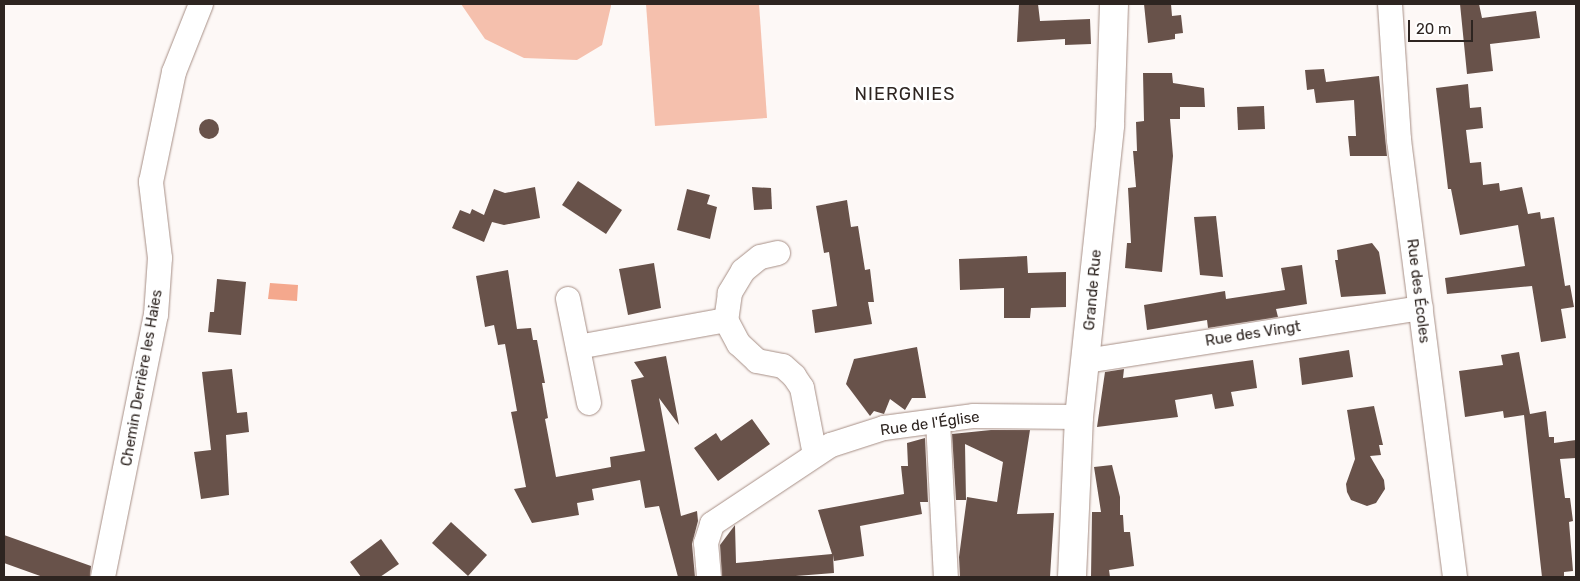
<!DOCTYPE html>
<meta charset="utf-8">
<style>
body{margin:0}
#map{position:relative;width:1580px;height:581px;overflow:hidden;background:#fdf8f6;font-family:Rubik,sans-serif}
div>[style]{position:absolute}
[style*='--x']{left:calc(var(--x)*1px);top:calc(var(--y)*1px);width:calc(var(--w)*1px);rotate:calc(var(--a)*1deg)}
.green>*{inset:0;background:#f5c0ad}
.water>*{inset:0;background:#f4a88d}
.building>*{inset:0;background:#68524a}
.round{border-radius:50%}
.roads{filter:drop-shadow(0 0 1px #a78f86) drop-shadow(0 0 1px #a78f86)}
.street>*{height:24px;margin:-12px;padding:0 12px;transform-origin:12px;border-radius:12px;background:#fff}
.secondary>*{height:28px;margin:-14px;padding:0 14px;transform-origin:14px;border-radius:14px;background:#fff}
span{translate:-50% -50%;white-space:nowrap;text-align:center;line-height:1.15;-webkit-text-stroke:5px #fff;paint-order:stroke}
.street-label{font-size:15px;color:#2e2521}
.quarter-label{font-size:18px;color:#2e2521;letter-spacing:1px}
.frame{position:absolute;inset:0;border:5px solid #2e2521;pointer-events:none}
.scale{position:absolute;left:1408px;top:20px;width:65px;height:22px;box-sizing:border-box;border:2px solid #2e2521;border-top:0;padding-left:6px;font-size:15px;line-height:18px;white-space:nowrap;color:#2e2521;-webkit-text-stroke:4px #fff;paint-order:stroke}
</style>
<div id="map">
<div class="green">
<div style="clip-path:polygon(461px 4px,611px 4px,611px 6px,602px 45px,577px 60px,524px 58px,485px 39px)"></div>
<div style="clip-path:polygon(646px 4px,759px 4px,767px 118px,655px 126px)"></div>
</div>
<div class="water">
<div style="clip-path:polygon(270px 283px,298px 285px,297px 301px,268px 299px)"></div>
</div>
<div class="building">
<div style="clip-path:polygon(1019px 4px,1038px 4px,1040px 21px,1090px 19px,1091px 44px,1065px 45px,1065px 39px,1017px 42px)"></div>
<div style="clip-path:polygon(1144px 4px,1171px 4px,1172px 16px,1181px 15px,1183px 33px,1175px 34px,1175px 39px,1148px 43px)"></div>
<div style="clip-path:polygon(1460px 4px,1479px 4px,1482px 18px,1536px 11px,1540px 38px,1490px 44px,1493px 71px,1467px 74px)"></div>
<div style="clip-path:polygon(1324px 69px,1326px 82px,1379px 76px,1387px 156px,1350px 156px,1348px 136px,1356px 136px,1354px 100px,1316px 103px,1314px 89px,1307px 90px,1305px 70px)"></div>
<div style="clip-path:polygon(1143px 73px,1172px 73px,1173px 83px,1204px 88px,1205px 107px,1180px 107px,1180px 119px,1170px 119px,1173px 156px,1162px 272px,1125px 268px,1127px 243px,1131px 243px,1128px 188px,1136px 187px,1133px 151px,1137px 151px,1136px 122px,1144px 121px)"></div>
<div style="clip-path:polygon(1468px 84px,1470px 108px,1481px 107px,1483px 128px,1466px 130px,1470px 163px,1481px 162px,1483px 185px,1499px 183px,1500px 191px,1522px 187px,1528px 214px,1540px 212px,1541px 219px,1554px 217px,1565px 286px,1570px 285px,1574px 307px,1561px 309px,1566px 338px,1541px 342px,1532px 286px,1447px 294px,1445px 278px,1525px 266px,1518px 225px,1460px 235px,1451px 189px,1448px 189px,1436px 88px)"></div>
<div style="clip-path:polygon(1264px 106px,1265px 129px,1238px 130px,1237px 107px)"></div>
<div class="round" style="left:199px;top:119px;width:20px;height:20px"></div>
<div style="clip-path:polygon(578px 181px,622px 210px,606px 234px,562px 205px)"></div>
<div style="clip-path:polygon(535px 187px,540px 218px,504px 225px,492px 222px,484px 242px,452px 228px,460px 210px,470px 214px,472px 209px,484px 215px,494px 189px,505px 193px)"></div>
<div style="clip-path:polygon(752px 187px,771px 188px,772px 209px,754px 210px)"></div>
<div style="clip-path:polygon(687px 189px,710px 195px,707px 204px,717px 207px,710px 239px,677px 230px)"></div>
<div style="clip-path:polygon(847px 200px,851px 227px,858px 226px,865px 270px,870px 269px,874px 302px,868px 302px,872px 324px,815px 333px,812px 310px,837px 306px,829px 252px,824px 253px,816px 206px)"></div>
<div style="clip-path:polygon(1216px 216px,1223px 277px,1200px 275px,1194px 217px)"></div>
<div style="clip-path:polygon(1372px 243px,1379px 252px,1386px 294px,1341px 297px,1335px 260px,1338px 260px,1337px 250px)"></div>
<div style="clip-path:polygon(1027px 256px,1028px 273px,1066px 272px,1066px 307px,1031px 308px,1030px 318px,1004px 318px,1004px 288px,960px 290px,959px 259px)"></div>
<div style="clip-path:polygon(654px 263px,661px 308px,628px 315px,619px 269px)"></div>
<div style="clip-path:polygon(1302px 265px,1307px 304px,1276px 309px,1278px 317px,1208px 328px,1207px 320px,1147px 330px,1144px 305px,1225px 291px,1226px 299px,1285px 290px,1281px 268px)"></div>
<div style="clip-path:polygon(508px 270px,517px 329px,531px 328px,533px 340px,537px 340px,545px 383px,542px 383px,548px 418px,545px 419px,556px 477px,611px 467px,610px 457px,645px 451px,631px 380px,644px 377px,634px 362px,666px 356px,679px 425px,659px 398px,681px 516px,697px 511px,698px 521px,692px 544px,695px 577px,678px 577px,659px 506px,645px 508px,640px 480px,592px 489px,594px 500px,577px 503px,579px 515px,532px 523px,514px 489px,526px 487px,511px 412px,517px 411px,505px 344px,498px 345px,494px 325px,485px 327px,476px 276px)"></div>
<div style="clip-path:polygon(217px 279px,246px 282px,241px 335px,208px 332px,210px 312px,214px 312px)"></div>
<div style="clip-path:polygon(917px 347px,926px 398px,912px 398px,905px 410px,890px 399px,884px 414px,874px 411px,870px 416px,846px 384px,854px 359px)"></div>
<div style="clip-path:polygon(1349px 350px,1353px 377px,1302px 385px,1299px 358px)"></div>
<div style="clip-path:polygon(1519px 352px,1530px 414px,1546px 411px,1549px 437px,1554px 437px,1554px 443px,1576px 440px,1576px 458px,1560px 459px,1565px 498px,1570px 498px,1573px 521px,1569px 522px,1573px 571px,1564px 572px,1564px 577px,1542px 577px,1524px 415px,1504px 418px,1503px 411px,1465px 417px,1459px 371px,1503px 365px,1501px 355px)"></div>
<div style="clip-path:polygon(1253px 360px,1257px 388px,1231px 392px,1234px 406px,1215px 409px,1212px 394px,1175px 400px,1178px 417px,1097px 427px,1105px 372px,1124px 369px,1123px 378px)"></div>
<div style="clip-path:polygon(232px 369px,237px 413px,247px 412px,249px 432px,226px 435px,229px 495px,201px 499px,194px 452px,211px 450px,202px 372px)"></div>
<div style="clip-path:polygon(1374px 406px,1383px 445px,1379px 445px,1381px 455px,1370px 456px,1384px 480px,1385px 489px,1376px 503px,1367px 506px,1351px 500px,1347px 492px,1346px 484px,1355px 459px,1347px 410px)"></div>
<div style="clip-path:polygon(752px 419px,770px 444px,718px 481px,694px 448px,716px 433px,721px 441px)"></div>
<div style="clip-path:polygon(991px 430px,1030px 430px,1017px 514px,1054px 513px,1050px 577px,960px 577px,959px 557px,967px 497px,997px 502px,1003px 462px,965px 444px,966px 500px,956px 500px,952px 434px)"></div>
<div style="clip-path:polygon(925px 438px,928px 502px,920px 502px,922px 514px,860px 526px,864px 556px,834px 561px,833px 555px,834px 573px,783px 577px,722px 577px,720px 545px,735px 525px,736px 563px,832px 554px,818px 510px,904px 494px,901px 466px,908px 466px,907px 443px)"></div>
<div style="clip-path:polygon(1112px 465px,1120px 497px,1120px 515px,1123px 515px,1124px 532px,1130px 532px,1134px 566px,1109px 570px,1110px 577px,1091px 577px,1092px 512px,1101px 512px,1094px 467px)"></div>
<div style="clip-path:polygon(451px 522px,487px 555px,468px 576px,432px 543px)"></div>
<div style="clip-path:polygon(4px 535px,91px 566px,90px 577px,43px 577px,4px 563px)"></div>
<div style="clip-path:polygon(381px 539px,399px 564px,380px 577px,361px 577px,350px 562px)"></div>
</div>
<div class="roads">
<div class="street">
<div style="--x:1390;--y:4;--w:136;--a:86.2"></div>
<div style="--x:1399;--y:140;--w:441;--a:82.7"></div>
<div style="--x:778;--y:253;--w:18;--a:167"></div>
<div style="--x:760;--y:257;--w:22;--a:141"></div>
<div style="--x:743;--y:271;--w:26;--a:121"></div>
<div style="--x:730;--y:293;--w:27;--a:98"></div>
<div style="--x:726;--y:320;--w:27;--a:62"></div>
<div style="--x:739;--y:344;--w:25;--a:43"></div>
<div style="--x:757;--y:361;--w:26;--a:11"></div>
<div style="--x:783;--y:366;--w:15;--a:42"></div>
<div style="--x:794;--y:376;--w:14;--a:56"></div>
<div style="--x:802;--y:388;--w:68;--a:79"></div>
<div style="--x:568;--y:299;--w:106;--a:78.6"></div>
<div style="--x:578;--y:347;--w:150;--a:-10.3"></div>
<div style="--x:1086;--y:361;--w:339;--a:-9"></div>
<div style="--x:938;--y:421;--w:156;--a:87.1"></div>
<div style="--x:103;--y:577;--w:267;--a:-78.6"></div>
<div style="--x:156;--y:315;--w:57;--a:-86"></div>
<div style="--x:160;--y:258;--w:77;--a:-96.8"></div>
<div style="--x:151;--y:182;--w:112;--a:-78.2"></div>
<div style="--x:174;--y:72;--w:73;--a:-68.3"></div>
<div style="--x:709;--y:577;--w:34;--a:-95"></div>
<div style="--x:706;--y:543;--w:20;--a:-72"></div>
<div style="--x:712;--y:524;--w:143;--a:-33.6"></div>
<div style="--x:831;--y:445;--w:56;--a:-17.8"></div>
<div style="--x:884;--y:428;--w:91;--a:-7.6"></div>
<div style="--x:974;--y:416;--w:105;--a:0.5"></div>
</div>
<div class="secondary">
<div style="--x:1072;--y:577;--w:160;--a:-87.5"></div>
<div style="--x:1079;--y:417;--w:294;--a:-83.9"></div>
<div style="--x:1110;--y:125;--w:121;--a:-88.1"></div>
</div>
</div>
<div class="street-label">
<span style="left:1093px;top:290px;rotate:-85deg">Grande Rue</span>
<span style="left:1418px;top:291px;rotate:83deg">Rue des Écoles</span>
<span style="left:1253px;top:334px;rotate:-9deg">Rue des Vingt</span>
<span style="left:142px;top:378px;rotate:-80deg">Chemin Derrière les Haies</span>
<span style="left:930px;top:424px;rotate:-8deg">Rue de l'Église</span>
</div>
<div class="quarter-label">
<span style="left:905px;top:94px">NIERGNIES</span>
</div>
<div class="frame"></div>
<div class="scale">20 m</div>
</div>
